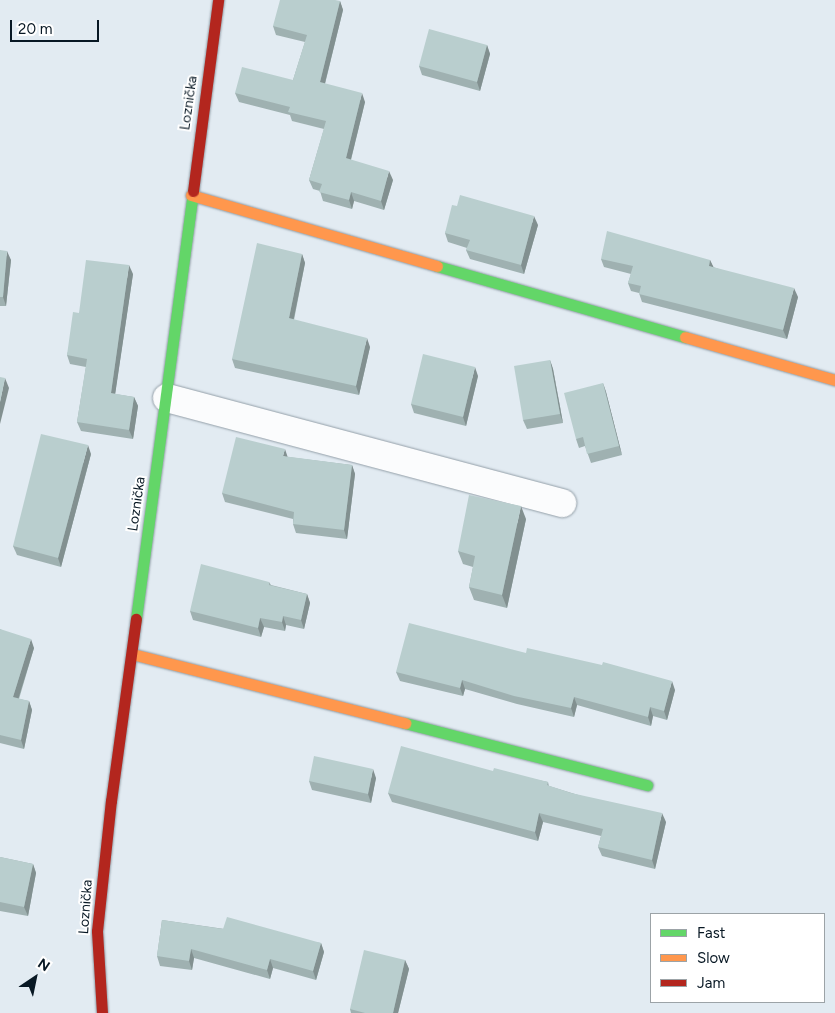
<!DOCTYPE html>
<meta charset="utf-8">
<style>
body{margin:0}
#map{position:relative;width:835px;height:1013px;overflow:hidden;background:#e2ebf2;font-family:Figtree,sans-serif}
div>[style]{position:absolute}
[style*='--x']{left:calc(var(--x)*1px);top:calc(var(--y)*1px);width:calc(var(--w)*1px);rotate:calc(var(--a)*1deg)}
.roads{filter:drop-shadow(0 0 1px #939fa8) drop-shadow(0 0 1px #939fa8)}
.street>*{height:28px;margin:-14px;padding:0 14px;transform-origin:14px;border-radius:14px;background:#fbfcfd}
.fast>*{height:11px;margin:-5.5px;padding:0 5.5px;transform-origin:5.5px;border-radius:5.5px;background:#63d668}
.slow>*{height:11px;margin:-5.5px;padding:0 5.5px;transform-origin:5.5px;border-radius:5.5px;background:#ff974d}
.jam>*{height:11px;margin:-5.5px;padding:0 5.5px;transform-origin:5.5px;border-radius:5.5px;background:#b3261e}
.wall>*{inset:0;background:#9fb1b1}
.shaded-wall>*{inset:0;background:#829090}
.building>*{inset:0;background:#b9cece}
span{translate:-50% -50%;white-space:nowrap;text-align:center;line-height:1.15;-webkit-text-stroke:4px #fff;paint-order:stroke}
.street-label{font-size:14px;color:#081824}
.legend{position:absolute;left:650px;top:913px;width:175px;height:90px;box-sizing:border-box;background:#fff;border:1px solid #9ca3a7;margin:0;padding:6px 9px;list-style:none;font-size:15px;color:#081824}
.legend li{display:flex;align-items:center;gap:10px;height:25px}
.legend b{width:25px;border:1px solid #9ca3a7}
.north{position:absolute;left:10px;top:953px;width:50px;height:50px;-webkit-text-stroke:4px #fff;paint-order:stroke;rotate:34deg;font-size:14px;font-weight:700;line-height:20px;text-align:center;color:#081824}
.north::after{content:'';display:block;margin:auto;width:18px;height:22px;background:#081824;clip-path:polygon(50% 0,100% 100%,50% 72%,0 100%)}
.scale{position:absolute;left:10px;top:20px;width:89px;height:22px;box-sizing:border-box;border:2px solid #081824;border-top:0;padding-left:6px;font-size:15px;line-height:18px;white-space:nowrap;color:#081824;-webkit-text-stroke:4px #fff;paint-order:stroke}
</style>
<div id="map">
<div class="roads">
<div class="street">
<div style="--x:167;--y:398;--w:409;--a:14.9"></div>
</div>
<div class="fast">
<div style="--x:437;--y:266;--w:258;--a:16"></div>
<div style="--x:136;--y:619;--w:432;--a:-82.4"></div>
<div style="--x:405;--y:723;--w:250;--a:14.4"></div>
</div>
<div class="slow">
<div style="--x:191;--y:195;--w:256;--a:16.1"></div>
<div style="--x:685;--y:337;--w:156;--a:16"></div>
<div style="--x:132;--y:654;--w:282;--a:14.2"></div>
</div>
<div class="jam">
<div style="--x:193;--y:191;--w:193;--a:-82.5"></div>
<div style="--x:102;--y:1013;--w:82;--a:-93.5"></div>
<div style="--x:97;--y:931;--w:131;--a:-83.9"></div>
<div style="--x:111;--y:801;--w:184;--a:-82.2"></div>
</div>
</div>
<div class="wall">
<div style="clip-path:polygon(340px 1px,343px 10px,325px 84px,365px 102px,351px 160px,393px 180px,384px 210px,354px 201px,352px 209px,323px 201px,320px 191px,313px 189px,309px 180px,324px 129px,292px 121px,290px 115px,239px 102px,235px 93px,293px 80px,305px 42px,276px 35px,273px 26px)"></div>
<div style="clip-path:polygon(487px 45px,490px 54px,480px 91px,422px 75px,419px 66px)"></div>
<div style="clip-path:polygon(457px 206px,538px 225px,524px 274px,470px 259px,466px 250px,467px 248px,448px 242px,445px 233px)"></div>
<div style="clip-path:polygon(0 250px,11px 260px,6px 306px,0 306px)"></div>
<div style="clip-path:polygon(302px 254px,305px 263px,294px 320px,370px 347px,359px 395px,235px 368px,232px 359px)"></div>
<div style="clip-path:polygon(601px 259px,710px 260px,713px 267px,798px 297px,787px 339px,642px 302px,639px 293px,631px 291px,628px 283px,631px 274px,604px 267px)"></div>
<div style="clip-path:polygon(133px 274px,115px 394px,134px 397px,138px 406px,133px 439px,81px 431px,77px 422px,86px 367px,70px 364px,67px 355px,79px 313px)"></div>
<div style="clip-path:polygon(550px 360px,553px 369px,563px 423px,527px 429px,523px 420px)"></div>
<div style="clip-path:polygon(478px 376px,466px 426px,414px 413px,411px 404px)"></div>
<div style="clip-path:polygon(603px 383px,606px 392px,622px 455px,591px 463px,585px 446px,579px 448px,576px 439px)"></div>
<div style="clip-path:polygon(91px 454px,61px 567px,17px 555px,13px 546px)"></div>
<div style="clip-path:polygon(288px 457px,352px 465px,355px 474px,347px 539px,296px 533px,293px 524px,293px 519px,225px 502px,222px 493px)"></div>
<div style="clip-path:polygon(526px 519px,507px 608px,474px 600px,469px 587px,473px 567px,463px 564px,458px 551px)"></div>
<div style="clip-path:polygon(269px 582px,271px 585px,307px 594px,310px 603px,304px 629px,286px 625px,285px 631px,264px 627px,261px 637px,193px 620px,190px 611px)"></div>
<div style="clip-path:polygon(0 629px,34px 648px,19px 699px,29px 701px,32px 710px,24px 749px,0 743px)"></div>
<div style="clip-path:polygon(526px 653px,675px 690px,667px 720px,653px 716px,651px 726px,577px 705px,574px 717px,517px 704px,465px 689px,463px 696px,400px 681px,396px 672px)"></div>
<div style="clip-path:polygon(493px 771px,548px 782px,549px 786px,666px 822px,655px 869px,602px 856px,598px 847px,601px 836px,543px 822px,538px 841px,392px 802px,388px 793px)"></div>
<div style="clip-path:polygon(376px 778px,371px 803px,312px 790px,309px 781px)"></div>
<div style="clip-path:polygon(0 857px,33px 864px,36px 873px,28px 916px,0 911px)"></div>
<div style="clip-path:polygon(162px 920px,321px 943px,324px 952px,316px 980px,273px 968px,270px 979px,194px 958px,192px 970px,160px 966px,157px 956px)"></div>
<div style="clip-path:polygon(405px 960px,409px 969px,398px 1013px,351px 1013px,350px 1009px)"></div>
</div>
<div class="shaded-wall">
<div style="clip-path:polygon(340px 1px,343px 10px,323px 91px,320px 82px)"></div>
<div style="clip-path:polygon(487px 45px,490px 54px,480px 91px,477px 82px)"></div>
<div style="clip-path:polygon(362px 93px,365px 102px,349px 167px,346px 158px)"></div>
<div style="clip-path:polygon(389px 171px,393px 180px,384px 210px,381px 201px)"></div>
<div style="clip-path:polygon(351px 192px,354px 201px,352px 209px,349px 200px)"></div>
<div style="clip-path:polygon(534px 216px,538px 225px,524px 274px,521px 265px)"></div>
<div style="clip-path:polygon(7px 251px,11px 260px,6px 306px,3px 297px)"></div>
<div style="clip-path:polygon(302px 254px,305px 263px,292px 327px,289px 318px)"></div>
<div style="clip-path:polygon(710px 260px,714px 268px,709px 266px)"></div>
<div style="clip-path:polygon(129px 265px,133px 274px,114px 402px,111px 393px)"></div>
<div style="clip-path:polygon(794px 288px,798px 297px,787px 339px,783px 330px)"></div>
<div style="clip-path:polygon(367px 338px,370px 347px,359px 395px,356px 386px)"></div>
<div style="clip-path:polygon(550px 360px,553px 369px,563px 423px,560px 414px)"></div>
<div style="clip-path:polygon(475px 367px,478px 376px,466px 426px,463px 417px)"></div>
<div style="clip-path:polygon(5px 378px,9px 388px,0 424px,0 402px)"></div>
<div style="clip-path:polygon(603px 383px,606px 392px,622px 455px,619px 446px)"></div>
<div style="clip-path:polygon(134px 397px,138px 406px,133px 439px,129px 430px)"></div>
<div style="clip-path:polygon(88px 445px,91px 454px,61px 567px,58px 558px)"></div>
<div style="clip-path:polygon(285px 449px,288px 458px,283px 456px)"></div>
<div style="clip-path:polygon(352px 465px,355px 474px,347px 539px,344px 530px)"></div>
<div style="clip-path:polygon(521px 506px,526px 519px,507px 608px,502px 595px)"></div>
<div style="clip-path:polygon(307px 594px,310px 603px,304px 629px,301px 620px)"></div>
<div style="clip-path:polygon(283px 616px,286px 625px,285px 631px,282px 622px)"></div>
<div style="clip-path:polygon(260px 618px,264px 627px,261px 637px,258px 628px)"></div>
<div style="clip-path:polygon(31px 639px,34px 648px,16px 706px,13px 697px)"></div>
<div style="clip-path:polygon(462px 680px,465px 689px,463px 696px,460px 688px)"></div>
<div style="clip-path:polygon(672px 681px,675px 690px,667px 720px,664px 711px)"></div>
<div style="clip-path:polygon(574px 697px,577px 705px,574px 717px,571px 708px)"></div>
<div style="clip-path:polygon(29px 701px,32px 710px,24px 749px,21px 740px)"></div>
<div style="clip-path:polygon(650px 707px,653px 716px,651px 726px,648px 717px)"></div>
<div style="clip-path:polygon(373px 769px,376px 778px,371px 803px,368px 794px)"></div>
<div style="clip-path:polygon(539px 813px,543px 822px,538px 841px,535px 832px)"></div>
<div style="clip-path:polygon(662px 813px,666px 822px,655px 869px,652px 860px)"></div>
<div style="clip-path:polygon(33px 864px,36px 873px,28px 916px,24px 907px)"></div>
<div style="clip-path:polygon(321px 943px,324px 952px,316px 980px,313px 971px)"></div>
<div style="clip-path:polygon(191px 949px,194px 958px,192px 970px,189px 961px)"></div>
<div style="clip-path:polygon(270px 959px,273px 968px,270px 979px,267px 970px)"></div>
<div style="clip-path:polygon(405px 960px,409px 969px,398px 1013px,393px 1013px)"></div>
</div>
<div class="building">
<div style="clip-path:polygon(280px 0,335px 0,340px 1px,320px 82px,362px 93px,346px 158px,389px 171px,381px 201px,351px 192px,349px 200px,319px 192px,322px 184px,309px 180px,326px 121px,288px 112px,290px 107px,235px 93px,242px 67px,293px 80px,307px 35px,273px 26px)"></div>
<div style="clip-path:polygon(429px 29px,487px 45px,477px 82px,419px 66px)"></div>
<div style="clip-path:polygon(460px 195px,534px 216px,521px 265px,466px 250px,470px 240px,445px 233px,452px 205px,457px 206px)"></div>
<div style="clip-path:polygon(607px 231px,710px 260px,709px 266px,794px 288px,783px 330px,639px 294px,641px 286px,628px 283px,633px 266px,601px 259px)"></div>
<div style="clip-path:polygon(257px 243px,302px 254px,289px 318px,367px 338px,356px 386px,232px 359px)"></div>
<div style="clip-path:polygon(0 250px,7px 251px,3px 297px,0 297px)"></div>
<div style="clip-path:polygon(86px 260px,129px 265px,111px 393px,134px 397px,129px 430px,77px 422px,87px 359px,67px 355px,73px 312px,79px 313px)"></div>
<div style="clip-path:polygon(423px 354px,475px 367px,463px 417px,411px 404px)"></div>
<div style="clip-path:polygon(550px 360px,560px 414px,523px 420px,514px 366px)"></div>
<div style="clip-path:polygon(0 377px,5px 378px,0 402px)"></div>
<div style="clip-path:polygon(603px 383px,619px 446px,587px 454px,583px 437px,576px 439px,564px 393px)"></div>
<div style="clip-path:polygon(41px 434px,88px 445px,58px 558px,13px 546px)"></div>
<div style="clip-path:polygon(236px 437px,285px 449px,283px 456px,352px 465px,344px 530px,293px 524px,294px 512px,222px 493px)"></div>
<div style="clip-path:polygon(469px 495px,521px 506px,502px 595px,469px 587px,475px 556px,458px 551px)"></div>
<div style="clip-path:polygon(201px 564px,269px 582px,269px 585px,307px 594px,301px 620px,283px 616px,282px 622px,260px 618px,258px 628px,190px 611px)"></div>
<div style="clip-path:polygon(409px 623px,526px 653px,527px 648px,602px 665px,603px 662px,672px 681px,664px 711px,650px 707px,648px 717px,574px 697px,571px 708px,514px 696px,462px 680px,460px 688px,396px 672px)"></div>
<div style="clip-path:polygon(0 629px,31px 639px,13px 697px,29px 701px,21px 740px,0 735px)"></div>
<div style="clip-path:polygon(401px 746px,493px 771px,494px 768px,548px 782px,547px 785px,571px 793px,662px 813px,652px 860px,598px 847px,603px 829px,539px 813px,535px 832px,388px 793px)"></div>
<div style="clip-path:polygon(314px 756px,373px 769px,368px 794px,309px 781px)"></div>
<div style="clip-path:polygon(0 857px,33px 864px,24px 907px,0 902px)"></div>
<div style="clip-path:polygon(227px 917px,321px 943px,313px 971px,270px 959px,267px 970px,191px 949px,189px 961px,157px 956px,162px 920px,223px 929px)"></div>
<div style="clip-path:polygon(364px 950px,405px 960px,393px 1013px,365px 1013px,350px 1009px)"></div>
</div>
<div class="street-label">
<span style="left:189px;top:103px;rotate:-82deg">Loznička</span>
<span style="left:137px;top:504px;rotate:-82deg">Loznička</span>
<span style="left:86px;top:907px;rotate:-86deg">Loznička</span>
</div>
<ul class="legend">
<li><b style="height:6px;background:#63d668"></b>Fast</li>
<li><b style="height:6px;background:#ff974d"></b>Slow</li>
<li><b style="height:6px;background:#b3261e"></b>Jam</li>
</ul>
<div class="north">N</div>
<div class="scale">20 m</div>
</div>
